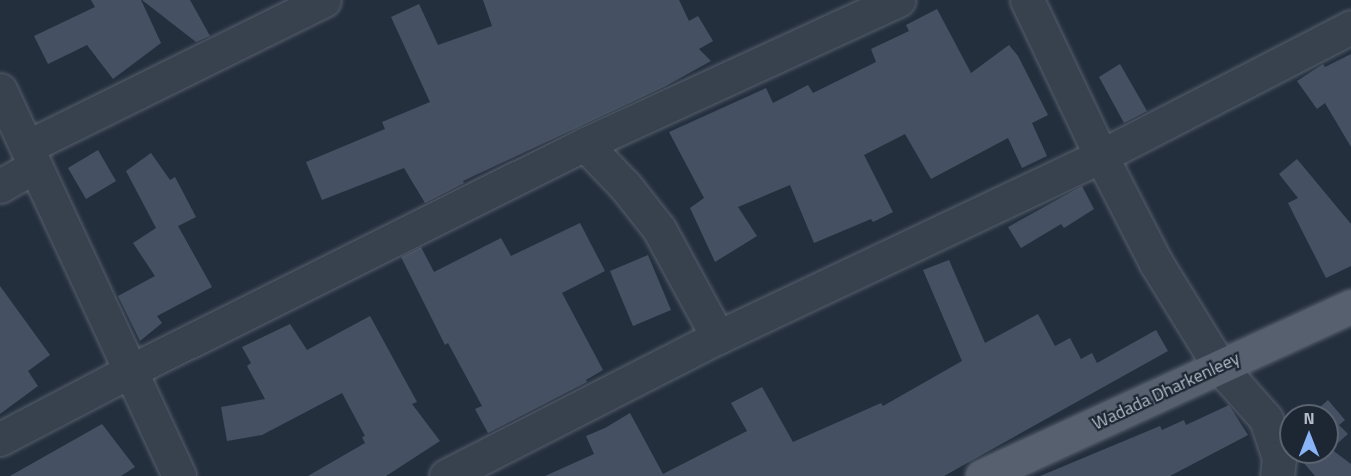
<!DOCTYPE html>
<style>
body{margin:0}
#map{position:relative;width:1351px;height:476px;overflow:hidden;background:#242f3e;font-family:"Titillium Web",sans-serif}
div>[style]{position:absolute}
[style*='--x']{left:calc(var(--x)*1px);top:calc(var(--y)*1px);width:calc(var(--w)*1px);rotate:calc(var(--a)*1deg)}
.building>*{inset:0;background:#455162}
.roads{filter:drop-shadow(0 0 2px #565f6c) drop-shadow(0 0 2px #565f6c)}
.minor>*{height:33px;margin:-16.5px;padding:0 16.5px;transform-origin:16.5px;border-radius:16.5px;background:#38414e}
.major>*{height:33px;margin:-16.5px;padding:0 16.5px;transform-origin:16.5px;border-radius:16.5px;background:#56606e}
span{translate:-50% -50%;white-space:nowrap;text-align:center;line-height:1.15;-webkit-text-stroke:4.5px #1d2633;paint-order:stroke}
.street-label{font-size:18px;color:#b4bcc9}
.north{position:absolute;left:1279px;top:404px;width:60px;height:60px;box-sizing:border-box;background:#1d2633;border:2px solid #59626f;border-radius:50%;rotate:0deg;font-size:16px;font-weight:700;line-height:24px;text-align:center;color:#b4bcc9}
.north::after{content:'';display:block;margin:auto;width:21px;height:27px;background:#8ab4f8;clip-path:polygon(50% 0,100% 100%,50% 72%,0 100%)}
</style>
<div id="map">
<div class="building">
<div style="clip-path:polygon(91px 0,141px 0,161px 43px,113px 79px,87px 45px,48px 64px,34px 36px,95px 7px)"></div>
<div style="clip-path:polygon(142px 0,190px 0,210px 36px,196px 42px)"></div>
<div style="clip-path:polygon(483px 0,679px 0,689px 21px,698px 16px,713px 41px,699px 49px,711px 61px,664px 87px,463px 181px,464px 183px,425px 203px,404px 168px,322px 200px,306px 162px,385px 129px,382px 122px,430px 102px,391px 17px,419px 4px,438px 45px,492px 26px)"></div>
<div style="clip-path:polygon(937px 9px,971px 73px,1009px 45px,1018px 56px,1048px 115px,1032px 123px,1047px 156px,1022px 168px,1008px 138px,931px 179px,905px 134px,864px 155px,893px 212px,873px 222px,871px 219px,814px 243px,790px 185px,738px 207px,757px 236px,715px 262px,690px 208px,704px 198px,669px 132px,766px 88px,773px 103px,808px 85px,813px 93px,876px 62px,871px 49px,909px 31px,906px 25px)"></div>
<div style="clip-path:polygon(1351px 54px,1351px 147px,1325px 103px,1317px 109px,1297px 81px,1323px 64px,1325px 67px)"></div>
<div style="clip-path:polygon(1120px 64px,1147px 111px,1124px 123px,1099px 77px)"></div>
<div style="clip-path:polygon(98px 150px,116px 181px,86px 199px,68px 168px)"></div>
<div style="clip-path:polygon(151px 153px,170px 180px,175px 177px,196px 217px,178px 226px,212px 287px,157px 316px,162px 323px,140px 341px,118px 296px,155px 276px,133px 243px,156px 228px,126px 171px)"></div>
<div style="clip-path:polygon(1297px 159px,1351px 224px,1351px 266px,1326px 278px,1288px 203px,1298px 198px,1279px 174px)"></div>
<div style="clip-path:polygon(1082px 186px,1094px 209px,1064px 228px,1061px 224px,1021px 248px,1008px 227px)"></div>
<div style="clip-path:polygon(580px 223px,605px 271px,562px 293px,603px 370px,586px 380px,587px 382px,488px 433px,475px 409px,482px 406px,448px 343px,445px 345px,401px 257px,421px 247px,434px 272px,501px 238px,511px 256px)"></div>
<div style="clip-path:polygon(648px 255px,671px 310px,633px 326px,610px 271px)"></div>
<div style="clip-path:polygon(949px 260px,985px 343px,1038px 314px,1055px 346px,1070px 338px,1081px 359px,1092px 353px,1097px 363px,1156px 330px,1168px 351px,944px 476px,545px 476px,594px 454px,586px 436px,605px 428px,630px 413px,663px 474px,747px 431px,731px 403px,762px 387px,793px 442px,881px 403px,883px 406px,962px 361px,923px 270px)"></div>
<div style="clip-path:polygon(0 286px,50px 355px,28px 371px,38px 386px,0 414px)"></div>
<div style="clip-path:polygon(370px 316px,417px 402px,412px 404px,440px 441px,386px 476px,308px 476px,365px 443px,362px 437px,365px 436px,342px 393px,262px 435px,227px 441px,221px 407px,265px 399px,247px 366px,251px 363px,242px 347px,290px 324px,307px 350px)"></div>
<div style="clip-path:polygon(1328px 400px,1345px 420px,1339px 425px,1348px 434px,1331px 449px,1351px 464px,1351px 476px,1315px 476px,1297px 455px,1297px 452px,1327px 452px,1327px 416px,1310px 416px)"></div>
<div style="clip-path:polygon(1229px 405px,1248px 435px,1170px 476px,1040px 476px,1160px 426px,1162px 430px,1184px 420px,1186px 425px)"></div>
<div style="clip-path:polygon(102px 424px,135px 467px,121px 476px,10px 476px)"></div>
</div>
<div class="roads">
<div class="minor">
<div style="--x:1027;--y:0;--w:173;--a:64.6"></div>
<div style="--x:1101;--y:156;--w:120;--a:62.8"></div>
<div style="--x:1156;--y:263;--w:122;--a:58.4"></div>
<div style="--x:1220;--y:367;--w:69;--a:48.5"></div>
<div style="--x:1266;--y:419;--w:41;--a:71.6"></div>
<div style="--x:1279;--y:458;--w:18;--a:96"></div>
<div style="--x:0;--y:90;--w:425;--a:65.1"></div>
<div style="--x:585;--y:144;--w:59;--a:46.4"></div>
<div style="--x:626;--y:187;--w:53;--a:51.8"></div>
<div style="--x:659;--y:229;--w:123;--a:61.4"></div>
<div style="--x:27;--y:147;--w:331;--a:-26.3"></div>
<div style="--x:0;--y:186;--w:40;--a:-29.7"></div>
<div style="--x:0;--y:439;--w:149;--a:-27.6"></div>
<div style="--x:132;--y:370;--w:506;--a:-26.51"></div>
<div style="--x:585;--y:144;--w:345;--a:-24.7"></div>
<div style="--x:446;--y:476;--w:305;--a:-27.1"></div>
<div style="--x:718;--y:337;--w:424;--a:-25.3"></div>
<div style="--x:1101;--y:156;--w:281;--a:-27.3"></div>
</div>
<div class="major">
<div style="--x:982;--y:476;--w:406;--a:-24.7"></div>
</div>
</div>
<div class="street-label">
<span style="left:1166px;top:391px;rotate:-25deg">Wadada Dharkenleey</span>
</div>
<div class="north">N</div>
</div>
